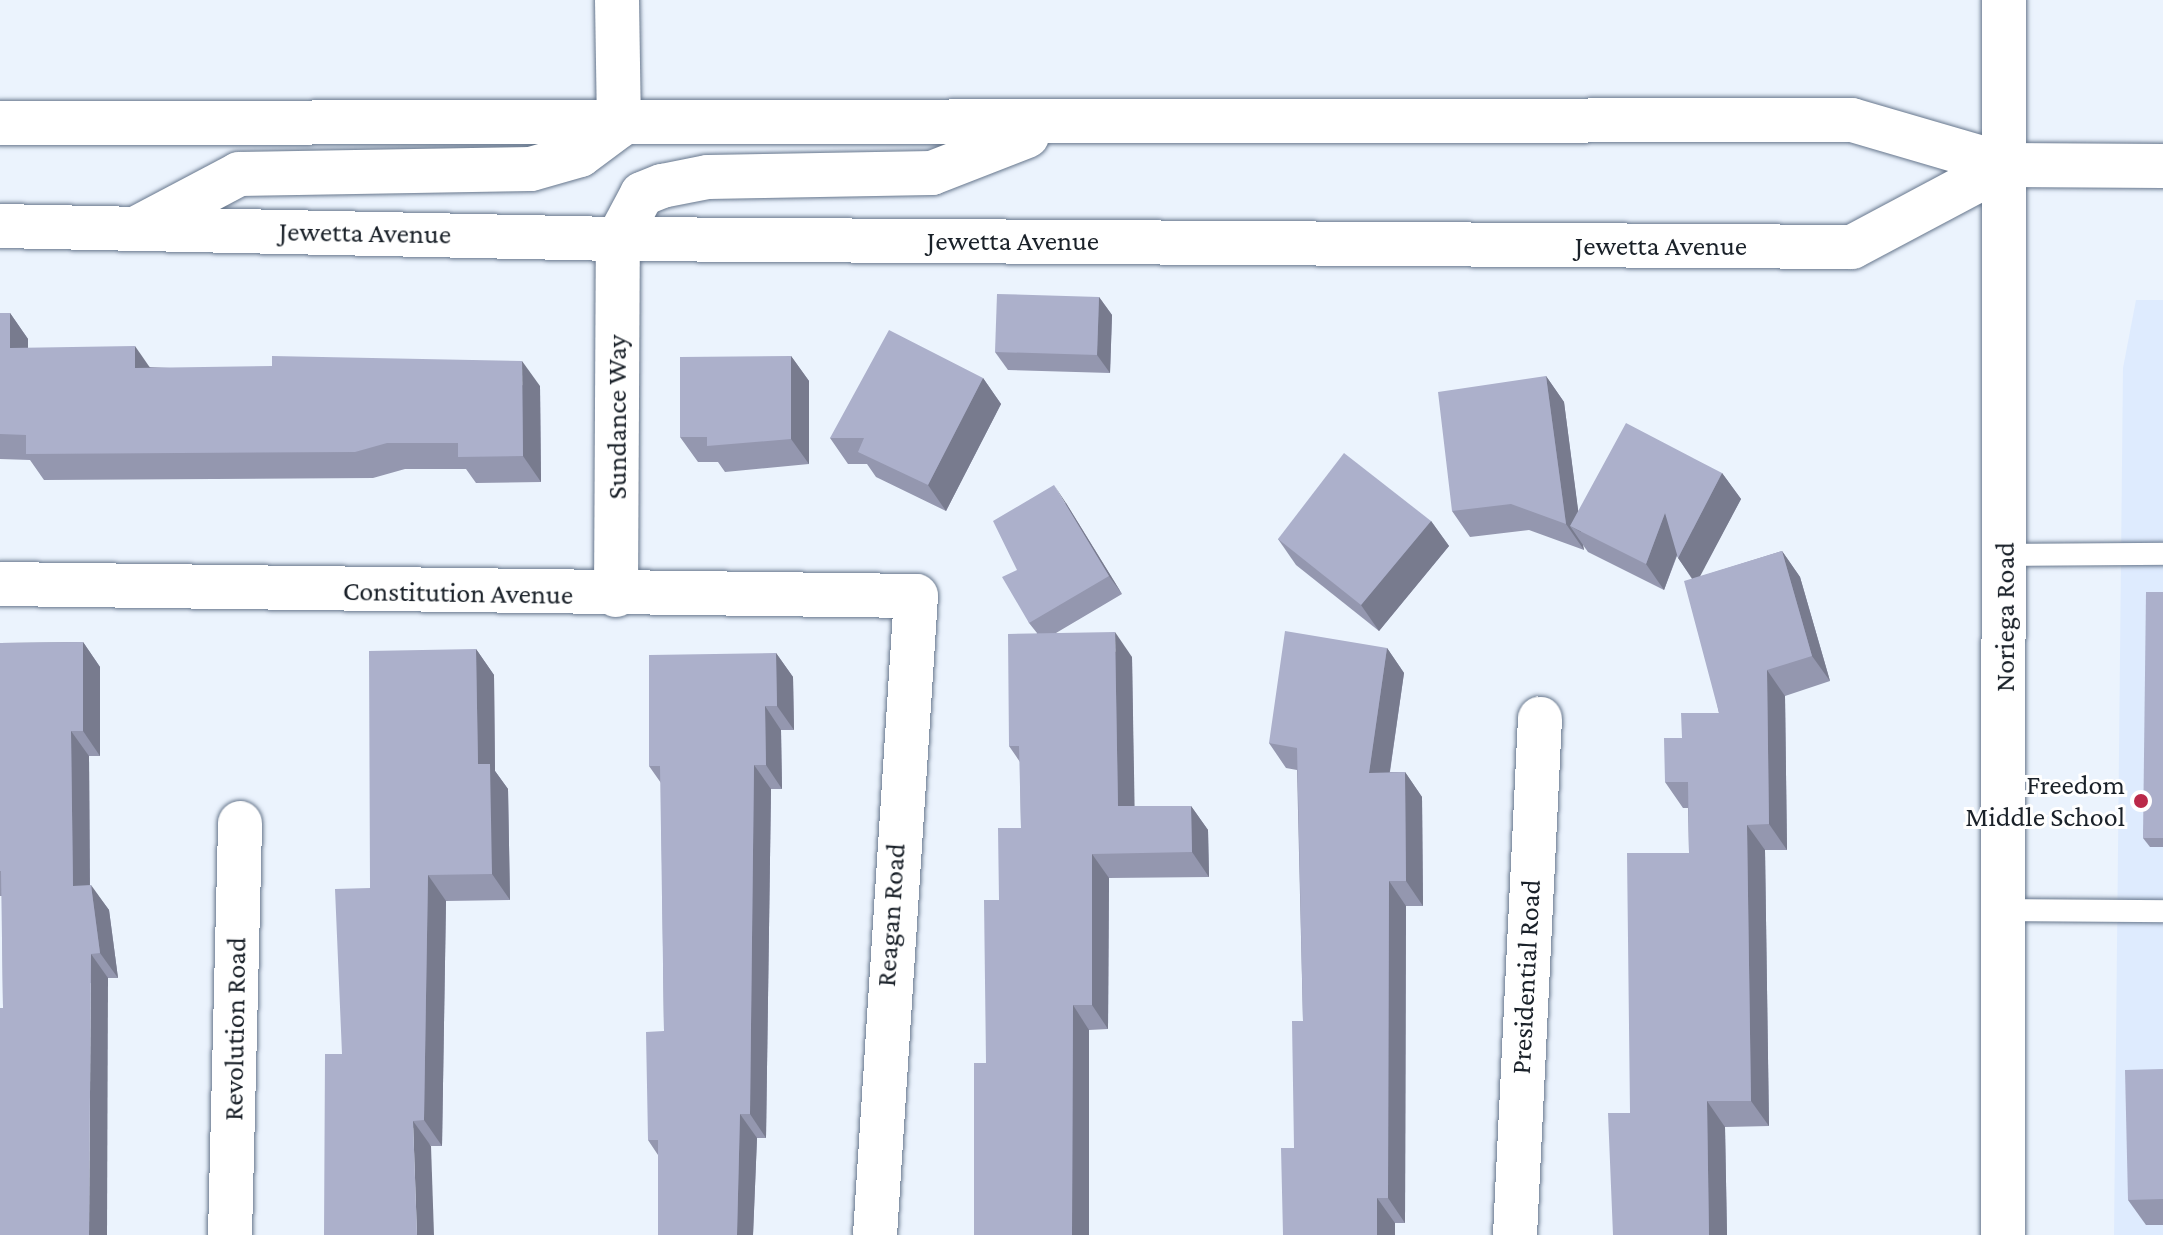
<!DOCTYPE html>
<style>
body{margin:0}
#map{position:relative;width:2163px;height:1235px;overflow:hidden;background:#ebf3fd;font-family:"Crimson Pro",serif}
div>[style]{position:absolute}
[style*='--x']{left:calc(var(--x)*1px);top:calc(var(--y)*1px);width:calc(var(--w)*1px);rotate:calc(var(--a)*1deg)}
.built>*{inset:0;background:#deebfe}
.roads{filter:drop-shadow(0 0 2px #66768c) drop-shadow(0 0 2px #66768c)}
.lane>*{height:22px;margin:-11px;padding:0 11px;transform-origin:11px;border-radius:11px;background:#fff}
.street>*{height:44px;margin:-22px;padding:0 22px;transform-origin:22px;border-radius:22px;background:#fff}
.secondary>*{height:44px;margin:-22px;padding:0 22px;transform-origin:22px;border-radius:22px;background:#fff}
.wall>*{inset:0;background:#9497af}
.shaded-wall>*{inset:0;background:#787b8e}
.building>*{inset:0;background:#acb0cb}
.dots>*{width:22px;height:22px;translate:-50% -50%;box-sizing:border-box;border:4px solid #fff;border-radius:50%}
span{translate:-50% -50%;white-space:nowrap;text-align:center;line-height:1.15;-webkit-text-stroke:6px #fff;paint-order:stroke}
.street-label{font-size:28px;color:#1a2129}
.poi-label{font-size:28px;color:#1a2129}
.right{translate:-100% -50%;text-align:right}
</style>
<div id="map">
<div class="built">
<div style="clip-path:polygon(2136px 300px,2163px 300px,2163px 1235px,2114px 1235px,2123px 368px)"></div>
</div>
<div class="roads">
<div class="lane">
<div style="--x:2005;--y:555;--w:158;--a:-0.4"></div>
<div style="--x:2004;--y:910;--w:159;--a:0.4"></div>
</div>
<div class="street">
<div style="--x:617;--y:0;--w:126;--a:89.1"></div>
<div style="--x:0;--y:584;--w:916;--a:0.75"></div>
<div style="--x:916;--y:596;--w:640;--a:93.67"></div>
<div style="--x:616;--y:595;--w:356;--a:-89.7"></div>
<div style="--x:230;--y:1235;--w:412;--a:-88.6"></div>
<div style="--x:1515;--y:1235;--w:517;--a:-87.23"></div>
</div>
<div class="secondary">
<div style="--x:0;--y:123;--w:1852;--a:-0.09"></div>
<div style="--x:1852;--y:120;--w:160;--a:16.3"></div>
<div style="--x:2006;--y:165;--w:157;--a:0.4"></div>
<div style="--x:0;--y:226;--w:618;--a:1.21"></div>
<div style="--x:618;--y:239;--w:1234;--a:0.37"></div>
<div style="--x:1852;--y:247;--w:174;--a:-28"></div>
<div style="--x:139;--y:227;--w:113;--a:-27.9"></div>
<div style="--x:239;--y:174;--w:292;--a:-1"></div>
<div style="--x:531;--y:169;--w:51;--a:-15.9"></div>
<div style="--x:580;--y:155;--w:49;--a:-36.6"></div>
<div style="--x:618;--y:239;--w:51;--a:-61.9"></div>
<div style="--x:642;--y:194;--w:22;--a:-22"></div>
<div style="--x:662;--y:186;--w:47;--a:-11.1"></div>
<div style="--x:708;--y:177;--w:224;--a:-1"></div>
<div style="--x:932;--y:173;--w:102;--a:-21.3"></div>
<div style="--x:2003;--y:1235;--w:1235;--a:-89.95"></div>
</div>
</div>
<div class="wall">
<div style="clip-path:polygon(1099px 297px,1112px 315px,1110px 373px,1008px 370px,995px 352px)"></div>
<div style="clip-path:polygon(0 313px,10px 313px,28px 339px,28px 348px,150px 367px,540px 386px,541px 482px,476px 483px,466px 469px,405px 469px,373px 478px,44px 480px,30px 460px,0 459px)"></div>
<div style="clip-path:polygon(791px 356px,809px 381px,809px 464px,725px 472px,718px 462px,698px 462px,680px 437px)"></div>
<div style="clip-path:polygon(1546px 376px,1564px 402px,1578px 511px,1722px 473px,1741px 499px,1699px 577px,1782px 551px,1800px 577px,1830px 681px,1785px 696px,1787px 850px,1765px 850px,1769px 1126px,1725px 1127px,1727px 1235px,1613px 1235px,1630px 1113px,1689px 853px,1688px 808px,1683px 808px,1665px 782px,1682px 738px,1719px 713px,1692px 579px,1677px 556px,1664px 590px,1588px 552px,1583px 545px,1584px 550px,1529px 530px,1470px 537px,1452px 511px)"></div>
<div style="clip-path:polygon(983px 378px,1001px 404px,946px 511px,876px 477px,867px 464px,848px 464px,830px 438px)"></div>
<div style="clip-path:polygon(1066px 503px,1122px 594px,1056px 633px,1132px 657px,1134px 806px,1191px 806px,1208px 830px,1209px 877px,1109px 878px,1108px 1029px,1089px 1030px,1089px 1235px,974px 1235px,986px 1063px,999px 900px,1021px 828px,1020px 762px,1009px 746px,1037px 633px,1029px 623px,1017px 570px)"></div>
<div style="clip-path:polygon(1431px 521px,1449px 546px,1379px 631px,1296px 565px,1278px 539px)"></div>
<div style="clip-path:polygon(2163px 592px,2163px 847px,2150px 847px,2143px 838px)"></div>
<div style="clip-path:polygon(83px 642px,100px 667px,100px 756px,89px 756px,90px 885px,109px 910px,118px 978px,108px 978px,3px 1008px,2px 896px,0 896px,0 643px)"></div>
<div style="clip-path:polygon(1387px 648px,1404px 673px,1390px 772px,1405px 772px,1422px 797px,1423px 906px,1406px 906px,1405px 1223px,1395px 1223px,1395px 1235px,1294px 1148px,1303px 1021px,1297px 770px,1286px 768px,1269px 743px)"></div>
<div style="clip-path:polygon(476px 649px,494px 675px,495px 771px,508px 789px,510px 900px,446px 901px,442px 1146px,431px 1146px,342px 1054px,370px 888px)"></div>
<div style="clip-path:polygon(776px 653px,793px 677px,794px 730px,781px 730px,782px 789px,771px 789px,766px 1138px,757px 1138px,753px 1235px,658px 1235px,658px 1155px,648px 1140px,664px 1031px,661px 783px,649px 766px)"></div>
<div style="clip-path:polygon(2163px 1069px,2163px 1225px,2146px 1225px,2128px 1200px)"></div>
</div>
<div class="shaded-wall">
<div style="clip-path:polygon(1099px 297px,1112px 315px,1110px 373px,1097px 355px)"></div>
<div style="clip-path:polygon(10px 313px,28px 339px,28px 374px,10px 348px)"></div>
<div style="clip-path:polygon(135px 346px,153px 372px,135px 368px)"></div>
<div style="clip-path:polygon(791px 356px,809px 381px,809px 464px,791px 439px)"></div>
<div style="clip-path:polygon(522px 361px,540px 386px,541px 482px,523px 456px)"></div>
<div style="clip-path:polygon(1546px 376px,1564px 402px,1581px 532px,1570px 526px,1583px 545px,1584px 550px,1566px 524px)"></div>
<div style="clip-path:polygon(983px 378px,1001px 404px,946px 511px,928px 485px)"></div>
<div style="clip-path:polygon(1722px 473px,1741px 499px,1696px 584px,1678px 558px)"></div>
<div style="clip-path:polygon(1054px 485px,1066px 503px,1122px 594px,1109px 576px)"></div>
<div style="clip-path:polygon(1665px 513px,1683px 538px,1664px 590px,1646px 564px)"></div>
<div style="clip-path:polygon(1431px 521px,1449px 546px,1379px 631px,1361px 605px)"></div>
<div style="clip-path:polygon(1782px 551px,1800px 577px,1830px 681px,1812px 656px)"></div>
<div style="clip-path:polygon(1115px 632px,1132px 657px,1135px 830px,1118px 806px)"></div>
<div style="clip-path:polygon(83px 642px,100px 667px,100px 756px,83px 731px)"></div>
<div style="clip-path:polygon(1387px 648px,1404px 673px,1386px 797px,1369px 773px)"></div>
<div style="clip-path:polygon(476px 649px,494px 675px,495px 771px,508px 789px,510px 900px,492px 874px,478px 764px)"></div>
<div style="clip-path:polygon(776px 653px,793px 677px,794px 730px,777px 706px)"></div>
<div style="clip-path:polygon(1767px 670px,1785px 696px,1787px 850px,1769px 824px)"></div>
<div style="clip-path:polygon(765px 706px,781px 730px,782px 789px,766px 765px)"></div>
<div style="clip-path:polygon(71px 731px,89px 756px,90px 910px,73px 886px)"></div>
<div style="clip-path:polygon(754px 765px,771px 789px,766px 1138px,750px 1114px)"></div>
<div style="clip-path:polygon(1405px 772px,1422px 797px,1423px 906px,1406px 881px)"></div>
<div style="clip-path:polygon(1191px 806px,1208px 830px,1209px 877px,1192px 852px)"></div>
<div style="clip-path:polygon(1747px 825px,1765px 850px,1769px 1126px,1751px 1101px)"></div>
<div style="clip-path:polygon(1092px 854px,1109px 878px,1108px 1029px,1092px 1005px)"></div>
<div style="clip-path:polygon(428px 875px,446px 901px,442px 1146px,424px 1120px)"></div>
<div style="clip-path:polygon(1389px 881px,1406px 906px,1405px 1223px,1388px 1198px)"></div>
<div style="clip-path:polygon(91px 885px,109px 910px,118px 978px,100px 953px)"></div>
<div style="clip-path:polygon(91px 954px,108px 978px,107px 1235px,89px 1235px)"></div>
<div style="clip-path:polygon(1073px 1005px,1089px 1030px,1089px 1235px,1072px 1235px)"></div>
<div style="clip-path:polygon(1707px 1101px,1725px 1127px,1727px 1235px,1709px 1235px)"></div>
<div style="clip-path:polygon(740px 1114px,757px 1138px,753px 1235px,737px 1235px)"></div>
<div style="clip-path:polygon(413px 1121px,431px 1146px,434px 1235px,417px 1235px)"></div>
<div style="clip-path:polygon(1377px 1198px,1395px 1223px,1395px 1235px,1377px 1235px)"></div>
</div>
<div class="building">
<div style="clip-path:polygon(997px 294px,1099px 297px,1097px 355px,995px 352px)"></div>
<div style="clip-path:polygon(0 313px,10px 313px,10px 348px,135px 346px,135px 368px,272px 366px,272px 356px,522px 361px,523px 456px,458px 457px,458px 443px,387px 443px,355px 452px,26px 454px,26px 435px,0 434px)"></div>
<div style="clip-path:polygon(889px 330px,983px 378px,928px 485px,858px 452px,864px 438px,830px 438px)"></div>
<div style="clip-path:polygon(791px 356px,791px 439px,707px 446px,707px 437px,680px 437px,680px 357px)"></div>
<div style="clip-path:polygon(1546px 376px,1566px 524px,1511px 504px,1452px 511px,1438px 392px)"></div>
<div style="clip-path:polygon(1626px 423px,1722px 473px,1678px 558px,1665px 513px,1646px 564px,1570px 526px)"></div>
<div style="clip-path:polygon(1344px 453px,1431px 521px,1361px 605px,1278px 539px)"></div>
<div style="clip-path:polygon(1054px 485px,1109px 576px,1029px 623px,1002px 577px,1017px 570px,993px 521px)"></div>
<div style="clip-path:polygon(1782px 551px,1812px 656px,1767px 670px,1769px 824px,1747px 825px,1751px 1101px,1707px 1101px,1709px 1235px,1613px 1235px,1608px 1113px,1630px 1113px,1627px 853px,1689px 853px,1688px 782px,1665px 782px,1664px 738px,1682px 738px,1681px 713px,1719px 713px,1684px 581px)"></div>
<div style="clip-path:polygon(2146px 592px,2163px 592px,2163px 838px,2143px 838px)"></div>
<div style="clip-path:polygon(1285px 631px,1387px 648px,1369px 773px,1405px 772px,1406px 881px,1389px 881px,1388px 1198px,1377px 1198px,1377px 1235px,1283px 1235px,1281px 1148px,1294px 1148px,1292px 1021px,1303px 1021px,1297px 748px,1269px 743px)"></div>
<div style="clip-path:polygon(1115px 632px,1118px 806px,1191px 806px,1192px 852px,1092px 854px,1092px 1005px,1073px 1005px,1072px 1235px,974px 1235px,974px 1063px,986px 1063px,984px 900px,999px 900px,998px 828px,1021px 828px,1019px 746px,1009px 746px,1008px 634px)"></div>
<div style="clip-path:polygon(83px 642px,83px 731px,71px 731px,73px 886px,91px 885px,100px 953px,91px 954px,89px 1235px,0 1235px,0 1008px,3px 1008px,1px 871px,0 871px,0 643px)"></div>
<div style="clip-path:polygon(476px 649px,478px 764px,490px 764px,492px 874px,428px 875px,424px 1120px,413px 1121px,417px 1235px,324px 1235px,325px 1054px,342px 1054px,335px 889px,370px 888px,369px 651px)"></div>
<div style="clip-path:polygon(776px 653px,777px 706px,765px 706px,766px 765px,754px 765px,750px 1114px,740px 1114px,737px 1235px,658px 1235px,658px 1140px,648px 1140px,646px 1032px,664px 1031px,660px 766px,649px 766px,649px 655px)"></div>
<div style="clip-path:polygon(2163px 1069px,2163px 1199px,2128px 1200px,2125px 1070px)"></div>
</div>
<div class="dots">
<div style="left:2141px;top:801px;background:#ba2949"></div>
</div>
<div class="street-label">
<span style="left:365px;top:233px;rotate:1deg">Jewetta Avenue</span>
<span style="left:1013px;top:241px">Jewetta Avenue</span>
<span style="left:1661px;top:246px">Jewetta Avenue</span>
<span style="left:617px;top:417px;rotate:-90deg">Sundance Way</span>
<span style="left:458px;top:593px;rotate:1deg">Constitution Avenue</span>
<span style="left:2005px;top:617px;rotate:-90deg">Noriega Road</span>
<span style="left:891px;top:915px;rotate:-86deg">Reagan Road</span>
<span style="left:1526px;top:977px;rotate:-87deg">Presidential Road</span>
<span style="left:235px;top:1029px;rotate:-89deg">Revolution Road</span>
</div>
<div class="poi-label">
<span class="right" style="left:2125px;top:801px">Freedom<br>Middle School</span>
</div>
</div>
